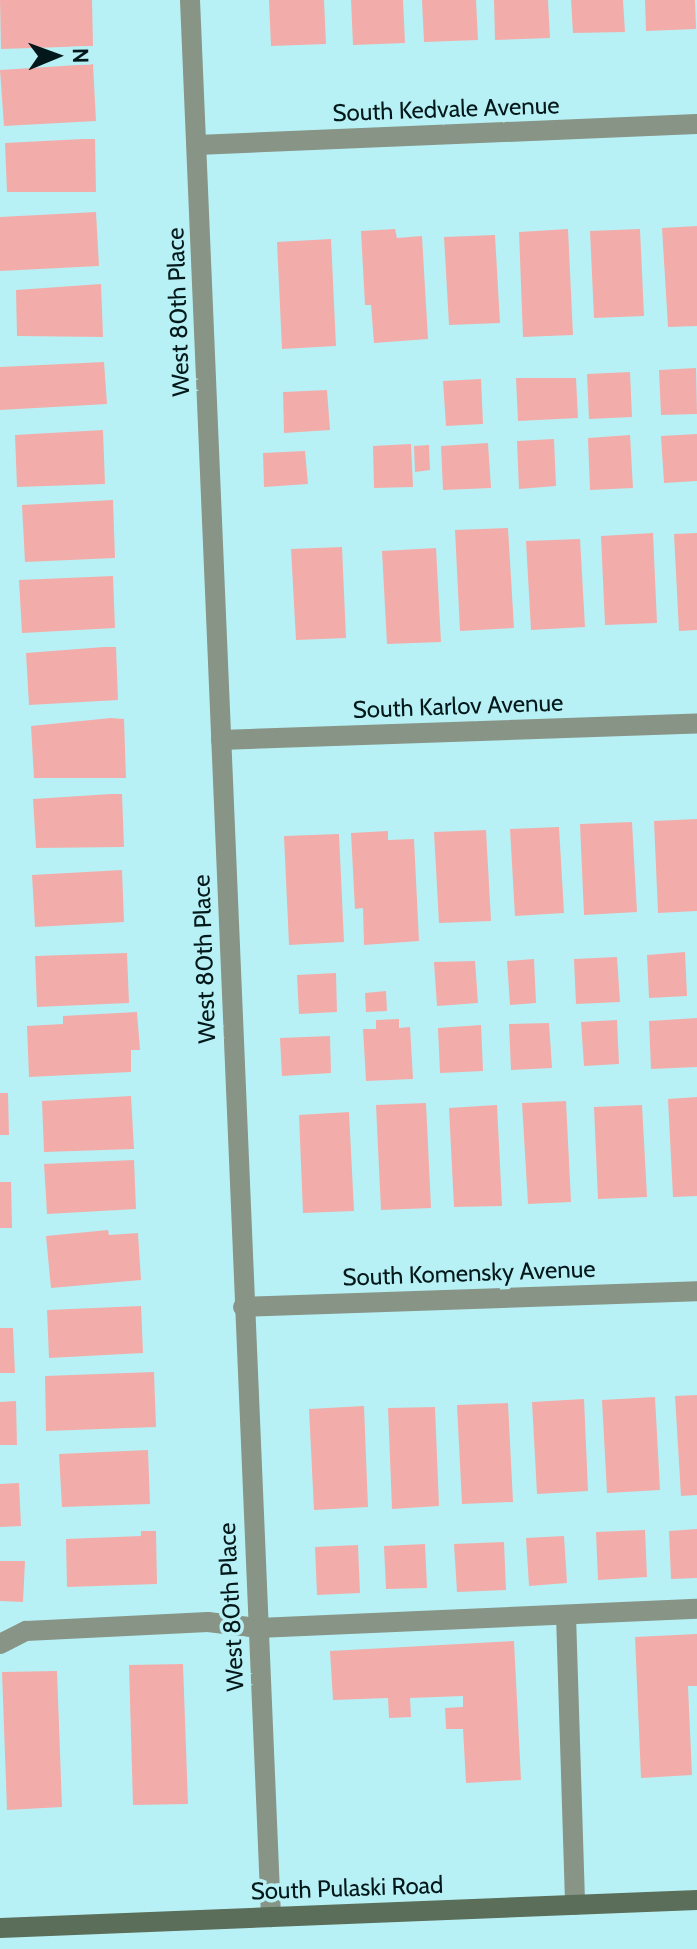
<!DOCTYPE html>
<style>
body{margin:0}
#map{position:relative;width:697px;height:1949px;overflow:hidden;background:#b8f1f5;font-family:Cabin,sans-serif}
div>[style]{position:absolute}
[style*='--x']{left:calc(var(--x)*1px);top:calc(var(--y)*1px);width:calc(var(--w)*1px);rotate:calc(var(--a)*1deg)}
.building>*{inset:0;background:#f2adaa}
.service>*{height:20px;margin:-10px;padding:0 10px;transform-origin:10px;border-radius:10px;background:#879486}
.minor>*{height:20px;margin:-10px;padding:0 10px;transform-origin:10px;border-radius:10px;background:#879486}
.secondary>*{height:20px;margin:-10px;padding:0 10px;transform-origin:10px;border-radius:10px;background:#5b6e59}
span{translate:-50% -50%;white-space:nowrap;text-align:center;line-height:1.15;-webkit-text-stroke:7px #b8f1f5;paint-order:stroke}
.street-label{font-size:24px;color:#03181a}
.north{position:absolute;left:16px;top:16px;width:80px;height:80px;-webkit-text-stroke:6px #b8f1f5;paint-order:stroke;rotate:89deg;font-size:22px;font-weight:700;line-height:32px;text-align:center;color:#03181a}
.north::after{content:'';display:block;margin:auto;width:28px;height:36px;background:#03181a;clip-path:polygon(50% 0,100% 100%,50% 72%,0 100%)}
</style>
<div id="map">
<div class="building">
<div style="clip-path:polygon(0 0,92px 0,93px 46px,1px 49px)"></div>
<div style="clip-path:polygon(269px 0,324px 0,326px 44px,271px 46px)"></div>
<div style="clip-path:polygon(351px 0,403px 0,405px 43px,353px 45px)"></div>
<div style="clip-path:polygon(422px 0,476px 0,478px 40px,424px 42px)"></div>
<div style="clip-path:polygon(494px 0,548px 0,550px 38px,495px 40px)"></div>
<div style="clip-path:polygon(571px 0,623px 0,625px 32px,573px 33px)"></div>
<div style="clip-path:polygon(645px 0,695px 0,696px 29px,646px 31px)"></div>
<div style="clip-path:polygon(93px 64px,96px 121px,4px 126px,0 70px)"></div>
<div style="clip-path:polygon(83px 139px,95px 139px,96px 192px,7px 192px,5px 143px)"></div>
<div style="clip-path:polygon(96px 212px,99px 266px,0 271px,0 217px)"></div>
<div style="clip-path:polygon(697px 226px,697px 326px,668px 327px,662px 228px)"></div>
<div style="clip-path:polygon(395px 229px,397px 238px,422px 236px,428px 339px,374px 343px,371px 305px,365px 305px,361px 231px)"></div>
<div style="clip-path:polygon(568px 229px,573px 335px,523px 337px,519px 232px)"></div>
<div style="clip-path:polygon(640px 229px,644px 316px,594px 318px,590px 231px)"></div>
<div style="clip-path:polygon(495px 235px,500px 323px,449px 325px,444px 237px)"></div>
<div style="clip-path:polygon(331px 239px,336px 346px,282px 349px,277px 242px)"></div>
<div style="clip-path:polygon(101px 284px,103px 337px,17px 336px,16px 290px)"></div>
<div style="clip-path:polygon(104px 362px,107px 404px,0 410px,0 367px)"></div>
<div style="clip-path:polygon(696px 368px,697px 414px,661px 415px,659px 370px)"></div>
<div style="clip-path:polygon(630px 372px,632px 417px,589px 419px,587px 374px)"></div>
<div style="clip-path:polygon(516px 378px,576px 378px,578px 418px,518px 421px)"></div>
<div style="clip-path:polygon(481px 379px,483px 424px,446px 426px,443px 381px)"></div>
<div style="clip-path:polygon(327px 390px,330px 430px,284px 433px,283px 392px)"></div>
<div style="clip-path:polygon(103px 430px,105px 484px,17px 487px,15px 435px)"></div>
<div style="clip-path:polygon(697px 434px,697px 481px,664px 483px,661px 436px)"></div>
<div style="clip-path:polygon(630px 435px,633px 488px,590px 490px,588px 438px)"></div>
<div style="clip-path:polygon(554px 439px,556px 486px,519px 489px,517px 441px)"></div>
<div style="clip-path:polygon(488px 443px,491px 488px,443px 490px,441px 446px)"></div>
<div style="clip-path:polygon(411px 444px,413px 487px,374px 488px,373px 446px)"></div>
<div style="clip-path:polygon(429px 445px,430px 470px,415px 472px,414px 446px)"></div>
<div style="clip-path:polygon(305px 451px,308px 484px,264px 487px,263px 453px)"></div>
<div style="clip-path:polygon(113px 500px,115px 558px,25px 562px,22px 505px)"></div>
<div style="clip-path:polygon(508px 528px,514px 628px,460px 631px,455px 530px)"></div>
<div style="clip-path:polygon(653px 533px,657px 623px,605px 625px,601px 536px)"></div>
<div style="clip-path:polygon(697px 533px,697px 630px,679px 631px,674px 534px)"></div>
<div style="clip-path:polygon(580px 539px,585px 627px,531px 630px,526px 541px)"></div>
<div style="clip-path:polygon(342px 547px,346px 638px,296px 640px,291px 549px)"></div>
<div style="clip-path:polygon(436px 548px,441px 642px,387px 644px,382px 551px)"></div>
<div style="clip-path:polygon(113px 576px,115px 628px,22px 633px,19px 580px)"></div>
<div style="clip-path:polygon(104px 647px,116px 647px,118px 700px,29px 705px,26px 653px)"></div>
<div style="clip-path:polygon(111px 718px,124px 719px,126px 778px,34px 778px,31px 726px)"></div>
<div style="clip-path:polygon(111px 794px,122px 794px,124px 847px,36px 848px,33px 799px)"></div>
<div style="clip-path:polygon(697px 819px,697px 911px,658px 913px,654px 821px)"></div>
<div style="clip-path:polygon(632px 822px,637px 912px,584px 915px,580px 824px)"></div>
<div style="clip-path:polygon(559px 827px,564px 913px,515px 916px,510px 829px)"></div>
<div style="clip-path:polygon(486px 830px,491px 921px,439px 923px,434px 832px)"></div>
<div style="clip-path:polygon(388px 831px,388px 840px,414px 839px,419px 941px,364px 945px,363px 908px,355px 909px,351px 833px)"></div>
<div style="clip-path:polygon(339px 834px,344px 942px,289px 945px,284px 836px)"></div>
<div style="clip-path:polygon(122px 870px,124px 922px,35px 927px,32px 875px)"></div>
<div style="clip-path:polygon(685px 952px,687px 996px,649px 998px,647px 955px)"></div>
<div style="clip-path:polygon(127px 953px,129px 1003px,37px 1007px,35px 956px)"></div>
<div style="clip-path:polygon(617px 957px,620px 1002px,576px 1004px,574px 959px)"></div>
<div style="clip-path:polygon(534px 959px,536px 1003px,510px 1005px,507px 961px)"></div>
<div style="clip-path:polygon(475px 961px,478px 1003px,437px 1006px,434px 962px)"></div>
<div style="clip-path:polygon(336px 973px,337px 1012px,299px 1014px,297px 975px)"></div>
<div style="clip-path:polygon(386px 991px,387px 1011px,366px 1012px,365px 993px)"></div>
<div style="clip-path:polygon(137px 1012px,140px 1050px,131px 1050px,131px 1072px,29px 1077px,27px 1026px,63px 1024px,63px 1016px)"></div>
<div style="clip-path:polygon(697px 1018px,697px 1067px,651px 1069px,649px 1021px)"></div>
<div style="clip-path:polygon(399px 1019px,399px 1028px,410px 1027px,413px 1079px,366px 1081px,363px 1029px,376px 1029px,376px 1020px)"></div>
<div style="clip-path:polygon(617px 1020px,619px 1064px,584px 1066px,581px 1022px)"></div>
<div style="clip-path:polygon(549px 1023px,552px 1068px,511px 1070px,509px 1024px)"></div>
<div style="clip-path:polygon(481px 1025px,483px 1071px,440px 1073px,438px 1028px)"></div>
<div style="clip-path:polygon(330px 1036px,331px 1073px,282px 1076px,280px 1038px)"></div>
<div style="clip-path:polygon(0 1093px,8px 1093px,9px 1135px,0 1135px)"></div>
<div style="clip-path:polygon(131px 1096px,134px 1149px,44px 1152px,42px 1101px)"></div>
<div style="clip-path:polygon(697px 1097px,697px 1196px,673px 1197px,668px 1099px)"></div>
<div style="clip-path:polygon(566px 1101px,571px 1202px,528px 1204px,522px 1103px)"></div>
<div style="clip-path:polygon(426px 1103px,431px 1208px,381px 1210px,376px 1105px)"></div>
<div style="clip-path:polygon(497px 1105px,502px 1206px,454px 1207px,449px 1108px)"></div>
<div style="clip-path:polygon(642px 1105px,647px 1197px,598px 1199px,594px 1107px)"></div>
<div style="clip-path:polygon(349px 1112px,354px 1211px,303px 1213px,299px 1115px)"></div>
<div style="clip-path:polygon(134px 1160px,136px 1209px,47px 1214px,44px 1164px)"></div>
<div style="clip-path:polygon(0 1182px,11px 1182px,12px 1228px,0 1228px)"></div>
<div style="clip-path:polygon(108px 1230px,109px 1235px,138px 1233px,141px 1280px,51px 1288px,46px 1236px)"></div>
<div style="clip-path:polygon(141px 1306px,143px 1353px,49px 1358px,47px 1310px)"></div>
<div style="clip-path:polygon(0 1328px,13px 1328px,15px 1373px,0 1373px)"></div>
<div style="clip-path:polygon(154px 1372px,156px 1427px,46px 1431px,45px 1376px)"></div>
<div style="clip-path:polygon(697px 1395px,697px 1495px,681px 1496px,675px 1396px)"></div>
<div style="clip-path:polygon(655px 1397px,660px 1490px,607px 1493px,602px 1400px)"></div>
<div style="clip-path:polygon(584px 1399px,588px 1491px,537px 1494px,532px 1402px)"></div>
<div style="clip-path:polygon(16px 1401px,17px 1445px,0 1445px,0 1402px)"></div>
<div style="clip-path:polygon(508px 1403px,513px 1502px,462px 1504px,457px 1405px)"></div>
<div style="clip-path:polygon(364px 1406px,368px 1507px,314px 1510px,309px 1409px)"></div>
<div style="clip-path:polygon(435px 1407px,439px 1506px,392px 1509px,388px 1408px)"></div>
<div style="clip-path:polygon(148px 1450px,150px 1504px,62px 1507px,59px 1454px)"></div>
<div style="clip-path:polygon(19px 1483px,21px 1526px,0 1527px,0 1484px)"></div>
<div style="clip-path:polygon(697px 1529px,697px 1578px,671px 1579px,669px 1531px)"></div>
<div style="clip-path:polygon(645px 1530px,647px 1577px,598px 1580px,596px 1532px)"></div>
<div style="clip-path:polygon(141px 1531px,156px 1531px,157px 1584px,67px 1587px,66px 1539px,141px 1536px)"></div>
<div style="clip-path:polygon(564px 1536px,567px 1583px,529px 1586px,526px 1538px)"></div>
<div style="clip-path:polygon(504px 1542px,506px 1590px,457px 1592px,454px 1544px)"></div>
<div style="clip-path:polygon(425px 1544px,427px 1588px,386px 1589px,384px 1546px)"></div>
<div style="clip-path:polygon(358px 1545px,360px 1593px,317px 1595px,315px 1547px)"></div>
<div style="clip-path:polygon(0 1561px,25px 1561px,23px 1602px,0 1601px)"></div>
<div style="clip-path:polygon(697px 1634px,697px 1686px,688px 1686px,692px 1775px,641px 1778px,635px 1637px)"></div>
<div style="clip-path:polygon(514px 1641px,521px 1780px,466px 1783px,463px 1729px,446px 1729px,445px 1708px,463px 1707px,463px 1696px,410px 1698px,411px 1717px,389px 1718px,388px 1698px,333px 1700px,330px 1651px)"></div>
<div style="clip-path:polygon(183px 1664px,188px 1804px,133px 1805px,129px 1665px)"></div>
<div style="clip-path:polygon(57px 1671px,62px 1807px,7px 1810px,2px 1672px)"></div>
</div>
<div class="service">
<div style="--x:566;--y:1615;--w:290;--a:88.2"></div>
<div style="--x:0;--y:1644;--w:29;--a:-27"></div>
<div style="--x:26;--y:1631;--w:182;--a:-2.8"></div>
<div style="--x:208;--y:1622;--w:50;--a:6.8"></div>
<div style="--x:258;--y:1628;--w:439;--a:-2.5"></div>
</div>
<div class="minor">
<div style="--x:190;--y:0;--w:1919;--a:87.58"></div>
<div style="--x:197;--y:145;--w:500;--a:-2.41"></div>
<div style="--x:221;--y:740;--w:476;--a:-2"></div>
<div style="--x:243;--y:1307;--w:454;--a:-2"></div>
</div>
<div class="secondary">
<div style="--x:0;--y:1928;--w:698;--a:-2.3"></div>
</div>
<div class="street-label">
<span style="left:446px;top:109px;rotate:-2deg">South Kedvale Avenue</span>
<span style="left:178px;top:312px;rotate:-92deg">West 80th Place</span>
<span style="left:458px;top:706px;rotate:-2deg">South Karlov Avenue</span>
<span style="left:204px;top:959px;rotate:-92deg">West 80th Place</span>
<span style="left:469px;top:1273px;rotate:-2deg">South Komensky Avenue</span>
<span style="left:231px;top:1607px;rotate:-93deg">West 80th Place</span>
<span style="left:347px;top:1888px;rotate:-2deg">South Pulaski Road</span>
</div>
<div class="north">N</div>
</div>
